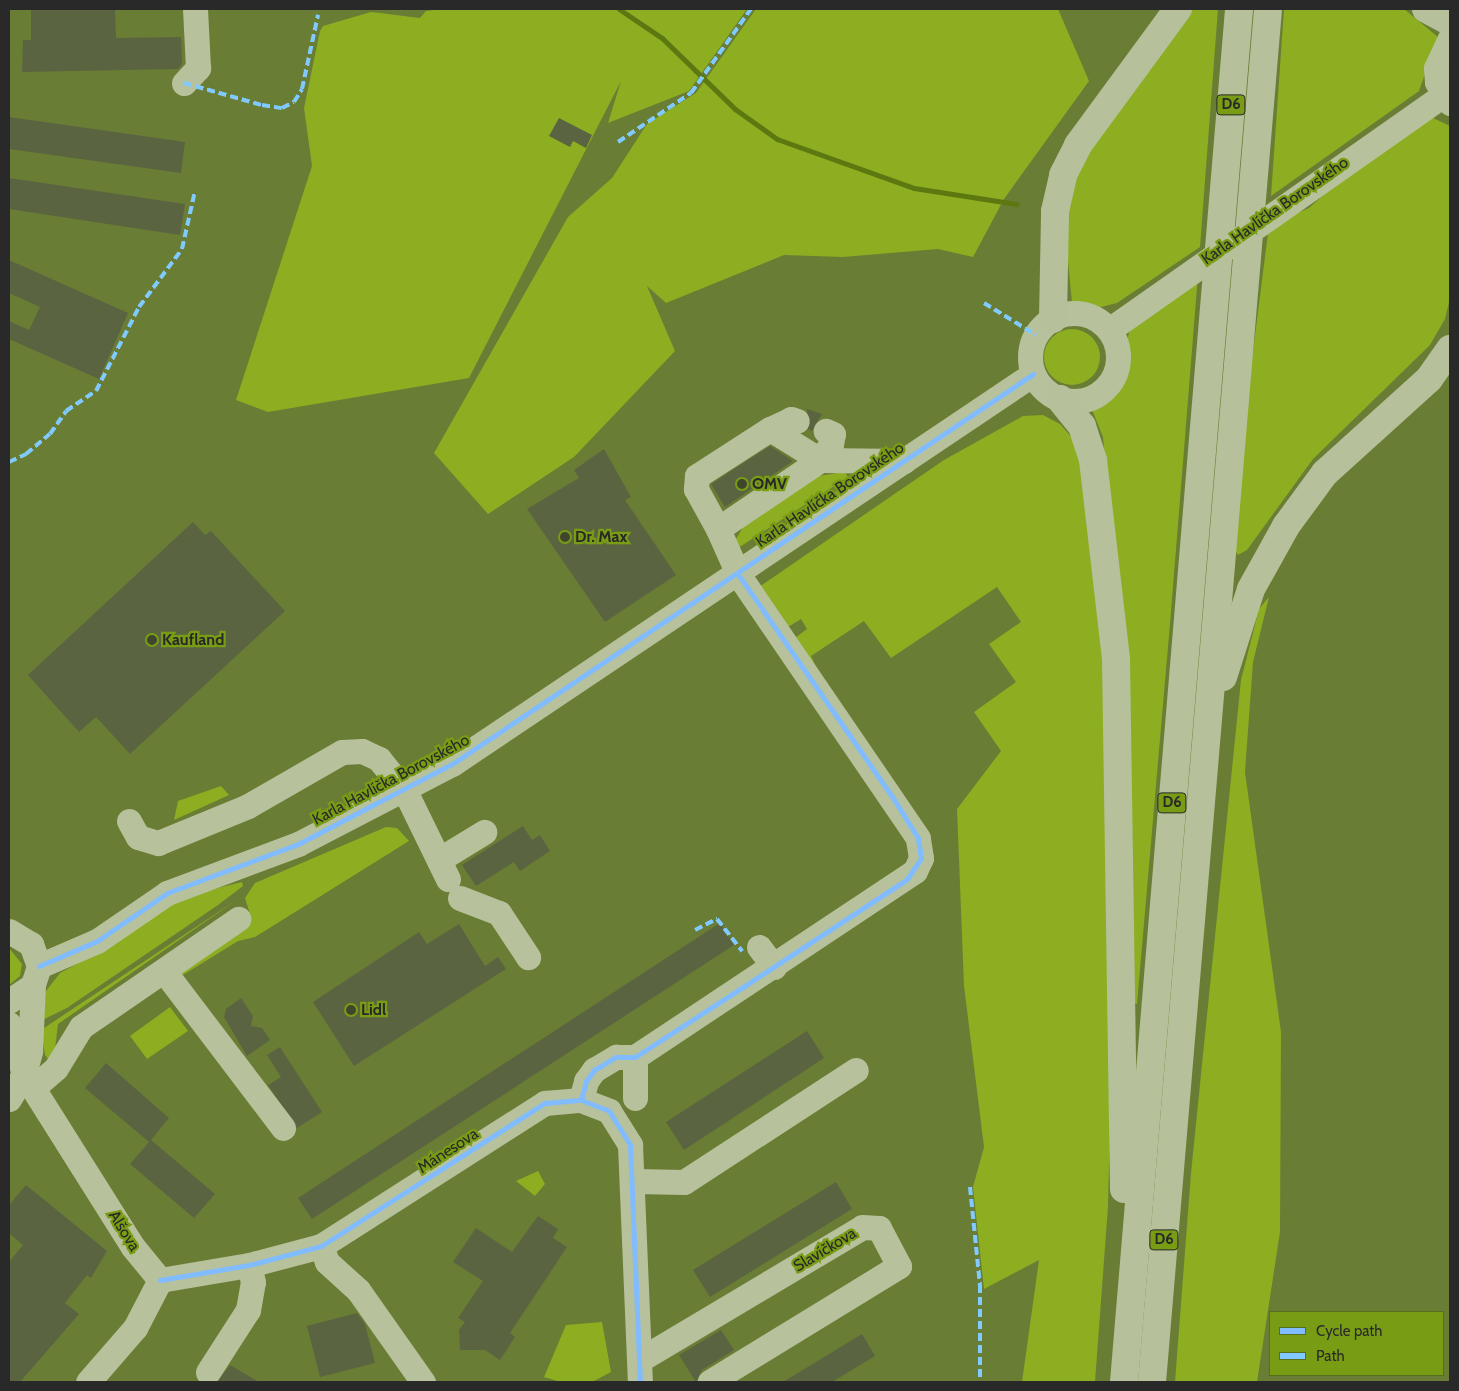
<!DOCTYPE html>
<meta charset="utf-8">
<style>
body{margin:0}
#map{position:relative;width:1459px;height:1391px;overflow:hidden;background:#6a7d34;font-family:Cabin,sans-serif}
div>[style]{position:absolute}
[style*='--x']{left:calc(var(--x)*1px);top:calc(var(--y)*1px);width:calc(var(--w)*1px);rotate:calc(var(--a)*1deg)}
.green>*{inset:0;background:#8cae20}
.round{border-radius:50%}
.stream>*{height:5px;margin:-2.5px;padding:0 2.5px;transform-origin:2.5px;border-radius:2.5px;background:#5d7811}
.building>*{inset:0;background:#5b6441}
.minor>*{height:25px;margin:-12.5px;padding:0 12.5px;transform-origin:12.5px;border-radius:12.5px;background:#b7c19b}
.minor>.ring{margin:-12.5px;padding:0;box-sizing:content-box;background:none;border:25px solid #b7c19b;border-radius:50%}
.highway>*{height:28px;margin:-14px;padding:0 14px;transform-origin:14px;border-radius:14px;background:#b6c09a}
.quiet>*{height:4px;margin-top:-2px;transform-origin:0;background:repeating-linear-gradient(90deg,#80caff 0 8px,transparent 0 12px)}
.cycleway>*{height:5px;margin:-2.5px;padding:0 2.5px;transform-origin:2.5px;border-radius:2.5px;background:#80bcff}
.dots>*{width:14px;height:14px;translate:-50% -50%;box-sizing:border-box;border:2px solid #799c15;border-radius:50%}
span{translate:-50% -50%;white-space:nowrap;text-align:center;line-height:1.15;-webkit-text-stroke:4.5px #799c15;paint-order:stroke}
.shield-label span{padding:1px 4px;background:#799c15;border:1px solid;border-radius:4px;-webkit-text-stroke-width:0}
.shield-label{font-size:15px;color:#292929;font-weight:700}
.street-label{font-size:16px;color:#292929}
.poi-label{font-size:16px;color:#292929;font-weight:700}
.left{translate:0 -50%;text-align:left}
.frame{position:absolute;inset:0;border:10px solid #292929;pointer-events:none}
.legend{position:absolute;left:1269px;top:1311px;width:175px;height:65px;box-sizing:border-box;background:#799c15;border:1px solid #596e1d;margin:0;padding:6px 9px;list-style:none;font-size:15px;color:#292929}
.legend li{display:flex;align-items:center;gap:10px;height:25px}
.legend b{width:25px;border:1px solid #596e1d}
</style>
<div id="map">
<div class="green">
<div style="clip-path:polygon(441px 9px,747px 9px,689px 91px,608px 123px,621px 81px,469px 378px,268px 412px,236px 400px,312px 166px,304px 108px,320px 31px,323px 26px,371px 12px,420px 18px,426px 11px)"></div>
<div style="clip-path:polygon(756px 9px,1058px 9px,1089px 81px,1004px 199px,973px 257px,938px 249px,843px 257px,784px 255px,666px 303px,647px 286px,675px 351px,574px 457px,488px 514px,434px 453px,568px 217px,612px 178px,647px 124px,696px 93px)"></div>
<div style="clip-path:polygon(1186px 9px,1218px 9px,1200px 247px,1117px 303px,1101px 307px,1072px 303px,1064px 220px,1070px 180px)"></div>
<div style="clip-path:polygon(1284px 9px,1404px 9px,1438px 37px,1419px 91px,1271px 196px)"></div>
<div style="clip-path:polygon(1433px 118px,1450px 126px,1450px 298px,1445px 319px,1430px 345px,1313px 459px,1247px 550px,1238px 555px,1235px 550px,1250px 375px,1269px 225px,1309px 208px,1360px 162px,1417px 123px)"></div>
<div style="clip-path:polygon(1198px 275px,1170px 624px,1137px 1004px,1131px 1002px,1117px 616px,1103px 437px,1091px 407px,1106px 400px,1118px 386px,1129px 332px,1143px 312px)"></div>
<div class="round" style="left:1044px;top:329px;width:56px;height:56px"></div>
<div style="clip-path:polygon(1043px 415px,1060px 424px,1076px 442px,1088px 502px,1109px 706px,1112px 1031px,1108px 1207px,1095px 1382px,1022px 1382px,1039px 1260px,984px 1289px,973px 1187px,984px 1147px,964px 986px,957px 809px,1001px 751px,974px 712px,1016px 682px,989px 644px,1021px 622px,997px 587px,891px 658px,864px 621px,811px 656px,817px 669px,795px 638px,807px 629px,801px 619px,788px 627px,756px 589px,944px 460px,1023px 416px)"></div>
<div style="clip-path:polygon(845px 472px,848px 477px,738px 548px,736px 539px,746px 522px,818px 476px)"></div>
<div style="clip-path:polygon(1269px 597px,1253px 662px,1245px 772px,1281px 1032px,1280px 1232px,1257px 1382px,1175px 1382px,1191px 1173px,1241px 680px,1259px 609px)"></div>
<div style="clip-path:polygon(221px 786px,229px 795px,174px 820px,178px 801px)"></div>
<div style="clip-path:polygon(386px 827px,397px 828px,409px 841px,255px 937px,238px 941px,178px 978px,178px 972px,245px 921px,249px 911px,245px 898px,255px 883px)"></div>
<div style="clip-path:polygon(242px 882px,243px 886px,218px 905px,67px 1008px,34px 1024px,39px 1000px,60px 973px,99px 952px,178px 898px)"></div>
<div style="clip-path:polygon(238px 899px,58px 1024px,55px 1049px,48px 1059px,45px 1055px,41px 1030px)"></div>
<div style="clip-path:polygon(9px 948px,22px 964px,20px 976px,9px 985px)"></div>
<div style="clip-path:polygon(170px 1007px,188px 1031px,147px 1059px,130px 1036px)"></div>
<div style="clip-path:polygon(538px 1171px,545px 1184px,535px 1196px,516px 1181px)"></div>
<div style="clip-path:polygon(602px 1322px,611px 1372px,592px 1382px,561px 1382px,544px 1377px,566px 1325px)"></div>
</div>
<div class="stream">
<div style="--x:619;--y:9;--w:52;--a:34"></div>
<div style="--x:662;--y:38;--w:102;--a:44.2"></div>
<div style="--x:735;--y:109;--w:52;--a:35.5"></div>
<div style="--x:777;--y:139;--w:145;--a:19.7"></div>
<div style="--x:914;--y:188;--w:104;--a:8.8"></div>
</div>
<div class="building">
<div style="clip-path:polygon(31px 9px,115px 9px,116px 38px,181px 37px,182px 64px,178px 69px,22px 72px,23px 40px,31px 40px)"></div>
<div style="clip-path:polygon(9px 117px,185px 142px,181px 173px,9px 149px)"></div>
<div style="clip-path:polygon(559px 118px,592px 135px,586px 148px,573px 141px,570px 147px,549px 136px)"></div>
<div style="clip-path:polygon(9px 178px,185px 204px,180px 235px,9px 209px)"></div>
<div style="clip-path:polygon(9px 260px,128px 313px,99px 379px,9px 339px,9px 321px,29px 330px,40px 307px,9px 293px)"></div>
<div style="clip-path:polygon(807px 409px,822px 414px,812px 431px,808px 429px)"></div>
<div style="clip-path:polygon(770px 446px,793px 461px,725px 507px,711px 484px)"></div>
<div style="clip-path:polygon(604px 449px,631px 497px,625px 500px,676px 575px,605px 622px,527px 509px,579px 478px,574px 470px)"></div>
<div style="clip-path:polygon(193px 522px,205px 535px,211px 531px,285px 611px,130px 754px,96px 717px,79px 732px,28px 675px)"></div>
<div style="clip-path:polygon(523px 826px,532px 840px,540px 835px,550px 851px,520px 871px,514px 862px,476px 886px,462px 865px)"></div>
<div style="clip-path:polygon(720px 923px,734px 945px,312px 1219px,298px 1198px)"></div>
<div style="clip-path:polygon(459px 924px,485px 966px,498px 957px,506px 969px,354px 1066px,313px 1002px,419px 932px,427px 944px)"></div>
<div style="clip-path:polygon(241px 998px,253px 1016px,251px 1026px,262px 1028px,270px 1040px,247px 1056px,224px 1017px,226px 1009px)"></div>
<div style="clip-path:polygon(807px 1031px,824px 1058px,684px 1150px,666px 1122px)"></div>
<div style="clip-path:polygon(280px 1047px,322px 1112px,297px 1128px,268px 1085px,281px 1077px,267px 1055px)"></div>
<div style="clip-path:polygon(106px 1063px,169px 1118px,151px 1140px,215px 1194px,194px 1218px,130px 1164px,149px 1142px,85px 1088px)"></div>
<div style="clip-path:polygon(836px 1182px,852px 1209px,710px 1297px,693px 1270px)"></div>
<div style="clip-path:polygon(26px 1185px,107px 1251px,91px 1278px,87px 1275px,65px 1303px,79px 1314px,20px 1382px,9px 1382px,9px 1262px,23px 1245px,9px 1233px,9px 1205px)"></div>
<div style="clip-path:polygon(538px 1216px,558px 1229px,553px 1238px,567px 1247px,510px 1333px,515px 1337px,500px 1360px,485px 1350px,460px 1350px,459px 1330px,465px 1322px,458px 1318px,483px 1281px,453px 1262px,476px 1228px,512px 1252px)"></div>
<div style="clip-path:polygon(357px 1313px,365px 1324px,375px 1363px,320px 1377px,307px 1326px)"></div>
<div style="clip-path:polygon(721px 1330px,734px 1350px,702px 1370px,696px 1382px,679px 1355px)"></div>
<div style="clip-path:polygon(862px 1334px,875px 1356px,832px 1382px,783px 1382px)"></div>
<div style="clip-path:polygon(230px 1365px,259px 1382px,217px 1382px)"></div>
</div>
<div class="minor">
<div style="--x:1450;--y:38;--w:33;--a:115"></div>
<div style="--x:1436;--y:68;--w:14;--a:86"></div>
<div style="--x:1437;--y:82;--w:25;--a:58"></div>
<div style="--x:184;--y:83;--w:21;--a:-47"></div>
<div style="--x:198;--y:68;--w:59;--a:-92.9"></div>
<div class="ring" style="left:1030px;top:313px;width:63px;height:63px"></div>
<div style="--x:1109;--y:330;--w:408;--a:-35.1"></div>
<div style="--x:770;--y:429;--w:23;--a:-25"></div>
<div style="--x:791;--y:419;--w:6;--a:18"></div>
<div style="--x:718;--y:529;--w:46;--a:-118.8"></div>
<div style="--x:696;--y:489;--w:13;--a:-86"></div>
<div style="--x:697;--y:476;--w:87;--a:-32.8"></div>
<div style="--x:770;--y:429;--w:59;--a:31.8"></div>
<div style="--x:820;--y:460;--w:19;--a:-55"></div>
<div style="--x:831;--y:444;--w:10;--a:-79"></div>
<div style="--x:833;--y:434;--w:8;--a:-157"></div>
<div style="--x:129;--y:821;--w:18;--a:61"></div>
<div style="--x:138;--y:837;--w:21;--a:17"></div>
<div style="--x:158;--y:843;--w:97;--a:-22.3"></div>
<div style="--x:248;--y:806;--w:108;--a:-29.9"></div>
<div style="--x:342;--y:752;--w:20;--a:-3"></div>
<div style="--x:362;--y:751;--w:19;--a:25"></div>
<div style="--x:379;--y:759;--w:41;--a:50.9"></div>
<div style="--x:405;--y:791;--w:98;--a:64"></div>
<div style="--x:440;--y:859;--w:52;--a:-31.5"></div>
<div style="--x:460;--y:898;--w:42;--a:21"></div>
<div style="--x:499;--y:913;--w:53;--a:56.6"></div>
<div style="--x:9;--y:931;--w:26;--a:31"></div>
<div style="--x:31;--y:944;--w:23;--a:70"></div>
<div style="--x:39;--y:966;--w:20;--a:108"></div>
<div style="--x:33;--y:985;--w:29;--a:146"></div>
<div style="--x:759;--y:947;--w:25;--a:53"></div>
<div style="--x:39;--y:966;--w:63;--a:-23.3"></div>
<div style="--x:97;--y:941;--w:85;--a:-34.4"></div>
<div style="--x:167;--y:893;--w:140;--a:-20.5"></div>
<div style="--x:298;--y:844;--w:174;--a:-27.5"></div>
<div style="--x:452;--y:764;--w:700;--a:-33.87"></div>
<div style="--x:164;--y:971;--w:197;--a:52.8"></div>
<div style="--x:9;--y:1024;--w:52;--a:73.3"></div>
<div style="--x:24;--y:1074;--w:204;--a:57.8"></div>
<div style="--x:133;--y:1247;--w:43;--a:50.7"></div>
<div style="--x:33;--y:1088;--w:30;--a:-41"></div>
<div style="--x:56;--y:1068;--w:48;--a:-58.6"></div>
<div style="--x:81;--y:1027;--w:191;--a:-34.5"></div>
<div style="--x:635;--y:1098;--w:41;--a:-90"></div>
<div style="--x:9;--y:1099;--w:29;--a:-59"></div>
<div style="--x:24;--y:1074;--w:24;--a:-75"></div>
<div style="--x:30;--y:1051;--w:66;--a:-87.4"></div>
<div style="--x:581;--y:1100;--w:20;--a:-75"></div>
<div style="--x:586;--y:1081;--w:14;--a:-54"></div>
<div style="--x:594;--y:1070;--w:26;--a:-31"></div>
<div style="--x:616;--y:1057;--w:19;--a:0"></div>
<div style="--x:635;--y:1057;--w:336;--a:-33.6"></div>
<div style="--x:915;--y:871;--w:14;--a:-65"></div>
<div style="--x:921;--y:858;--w:20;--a:-99"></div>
<div style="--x:918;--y:838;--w:320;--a:-124.3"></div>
<div style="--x:738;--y:574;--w:49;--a:-114"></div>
<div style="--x:718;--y:529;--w:123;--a:-34.1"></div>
<div style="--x:820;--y:460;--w:84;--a:0.7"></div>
<div style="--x:635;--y:1181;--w:49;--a:1.2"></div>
<div style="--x:684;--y:1182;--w:205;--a:-33.1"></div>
<div style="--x:321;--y:1246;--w:17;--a:69"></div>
<div style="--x:327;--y:1262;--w:42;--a:42.1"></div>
<div style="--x:358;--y:1290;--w:113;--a:54.8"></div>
<div style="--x:160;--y:1280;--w:90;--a:-9.6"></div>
<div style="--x:249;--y:1265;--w:74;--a:-14.8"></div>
<div style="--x:321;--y:1246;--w:266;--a:-32.6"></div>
<div style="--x:545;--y:1103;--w:36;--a:-5"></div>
<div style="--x:581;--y:1100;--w:30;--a:21"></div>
<div style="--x:609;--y:1111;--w:40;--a:58"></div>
<div style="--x:630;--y:1145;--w:237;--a:87.6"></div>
<div style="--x:641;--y:1359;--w:257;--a:-30.8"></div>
<div style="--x:862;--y:1227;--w:17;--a:3"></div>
<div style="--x:879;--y:1228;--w:43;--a:62.2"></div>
<div style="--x:899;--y:1266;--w:222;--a:148.5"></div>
<div style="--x:208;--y:1372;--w:74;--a:-57.2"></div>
<div style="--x:248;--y:1310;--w:28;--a:-80"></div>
<div style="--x:253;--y:1282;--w:17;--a:-103"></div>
<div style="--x:88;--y:1382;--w:72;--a:-49"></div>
<div style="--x:135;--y:1328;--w:54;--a:-62.5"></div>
</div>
<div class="highway">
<div style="--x:1426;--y:9;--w:27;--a:28"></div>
<div style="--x:1053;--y:319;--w:108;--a:-88.9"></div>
<div style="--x:1055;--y:211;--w:37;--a:-77"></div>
<div style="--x:1063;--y:175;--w:34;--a:-63"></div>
<div style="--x:1078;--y:145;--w:169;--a:-53.7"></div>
<div style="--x:1060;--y:399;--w:35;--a:51"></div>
<div style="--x:1082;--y:426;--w:36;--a:72"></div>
<div style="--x:1093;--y:460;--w:200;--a:83.4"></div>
<div style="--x:1116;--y:659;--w:530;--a:89.14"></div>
<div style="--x:1223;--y:677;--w:92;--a:-72.3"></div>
<div style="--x:1251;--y:589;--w:72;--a:-60.9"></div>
<div style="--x:1286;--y:526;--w:66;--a:-53.7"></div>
<div style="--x:1325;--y:473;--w:140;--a:-42.1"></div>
<div style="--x:1429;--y:379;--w:37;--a:-55"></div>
<div style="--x:1124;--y:1382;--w:1378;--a:-85.21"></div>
<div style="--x:1152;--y:1382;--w:1378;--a:-85.17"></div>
</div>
<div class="quiet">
<div style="--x:184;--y:83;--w:81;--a:15.8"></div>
<div style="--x:262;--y:105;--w:20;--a:9"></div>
<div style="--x:282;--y:108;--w:13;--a:-27"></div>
<div style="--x:294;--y:102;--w:15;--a:-58"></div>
<div style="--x:302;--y:89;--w:76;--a:-77.8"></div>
<div style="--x:618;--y:142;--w:88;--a:-33.9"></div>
<div style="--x:691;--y:93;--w:103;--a:-54.5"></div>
<div style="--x:984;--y:303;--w:61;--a:31.6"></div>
<div style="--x:9;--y:462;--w:19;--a:-25"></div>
<div style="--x:26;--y:454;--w:31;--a:-40"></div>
<div style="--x:50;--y:434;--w:28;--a:-55"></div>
<div style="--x:66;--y:411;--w:36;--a:-34"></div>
<div style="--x:96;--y:391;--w:94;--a:-62.9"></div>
<div style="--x:139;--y:307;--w:72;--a:-53.4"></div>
<div style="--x:182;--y:249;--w:59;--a:-77.4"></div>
<div style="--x:695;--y:930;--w:25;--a:-27"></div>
<div style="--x:717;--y:919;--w:41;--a:52"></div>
<div style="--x:970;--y:1187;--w:99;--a:84.2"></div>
<div style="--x:980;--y:1285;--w:97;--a:90"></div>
</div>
<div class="cycleway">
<div style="--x:39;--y:966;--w:63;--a:-23.3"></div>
<div style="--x:97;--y:941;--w:85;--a:-34.4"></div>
<div style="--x:167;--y:893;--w:140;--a:-20.5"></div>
<div style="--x:298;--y:844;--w:174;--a:-27.5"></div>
<div style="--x:452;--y:764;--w:700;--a:-33.87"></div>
<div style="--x:581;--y:1100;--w:20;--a:-75"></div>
<div style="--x:586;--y:1081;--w:14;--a:-54"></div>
<div style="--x:594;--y:1070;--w:26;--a:-31"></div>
<div style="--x:616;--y:1057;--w:19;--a:0"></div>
<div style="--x:635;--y:1057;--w:143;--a:-33"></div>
<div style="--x:755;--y:979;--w:182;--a:-33.3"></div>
<div style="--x:907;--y:879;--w:25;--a:-56"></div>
<div style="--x:921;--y:858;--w:20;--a:-99"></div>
<div style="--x:918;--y:838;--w:47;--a:-122"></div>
<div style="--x:893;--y:798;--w:272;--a:-124.7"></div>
<div style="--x:160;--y:1280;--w:90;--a:-9.6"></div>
<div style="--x:249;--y:1265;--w:74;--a:-14.8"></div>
<div style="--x:321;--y:1246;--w:266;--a:-32.6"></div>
<div style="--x:545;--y:1103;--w:36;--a:-5"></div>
<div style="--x:581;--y:1100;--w:30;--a:21"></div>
<div style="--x:609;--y:1111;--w:40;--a:58"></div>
<div style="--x:630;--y:1145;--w:237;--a:87.6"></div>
</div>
<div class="dots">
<div style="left:742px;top:484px;background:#40462d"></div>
<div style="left:565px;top:537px;background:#40462d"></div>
<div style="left:152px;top:640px;background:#40462d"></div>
<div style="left:351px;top:1010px;background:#40462d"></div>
</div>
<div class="shield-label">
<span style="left:1231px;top:105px">D6</span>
<span style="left:1172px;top:803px">D6</span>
<span style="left:1164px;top:1240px">D6</span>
</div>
<div class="street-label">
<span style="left:1275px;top:211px;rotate:-35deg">Karla Havlíčka Borovského</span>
<span style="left:830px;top:495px;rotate:-34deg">Karla Havlíčka Borovského</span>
<span style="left:391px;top:780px;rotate:-28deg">Karla Havlíčka Borovského</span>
<span style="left:448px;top:1151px;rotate:-33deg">Mánesova</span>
<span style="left:124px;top:1231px;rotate:58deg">Alšova</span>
<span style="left:825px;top:1250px;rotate:-31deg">Slavíčkova</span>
</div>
<div class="poi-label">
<span class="left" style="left:752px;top:484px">OMV</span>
<span class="left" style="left:575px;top:537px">Dr. Max</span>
<span class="left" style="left:162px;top:640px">Kaufland</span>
<span class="left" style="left:361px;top:1010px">Lidl</span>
</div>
<div class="frame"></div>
<ul class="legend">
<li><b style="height:6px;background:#80bcff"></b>Cycle path</li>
<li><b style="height:6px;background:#80caff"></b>Path</li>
</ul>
</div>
